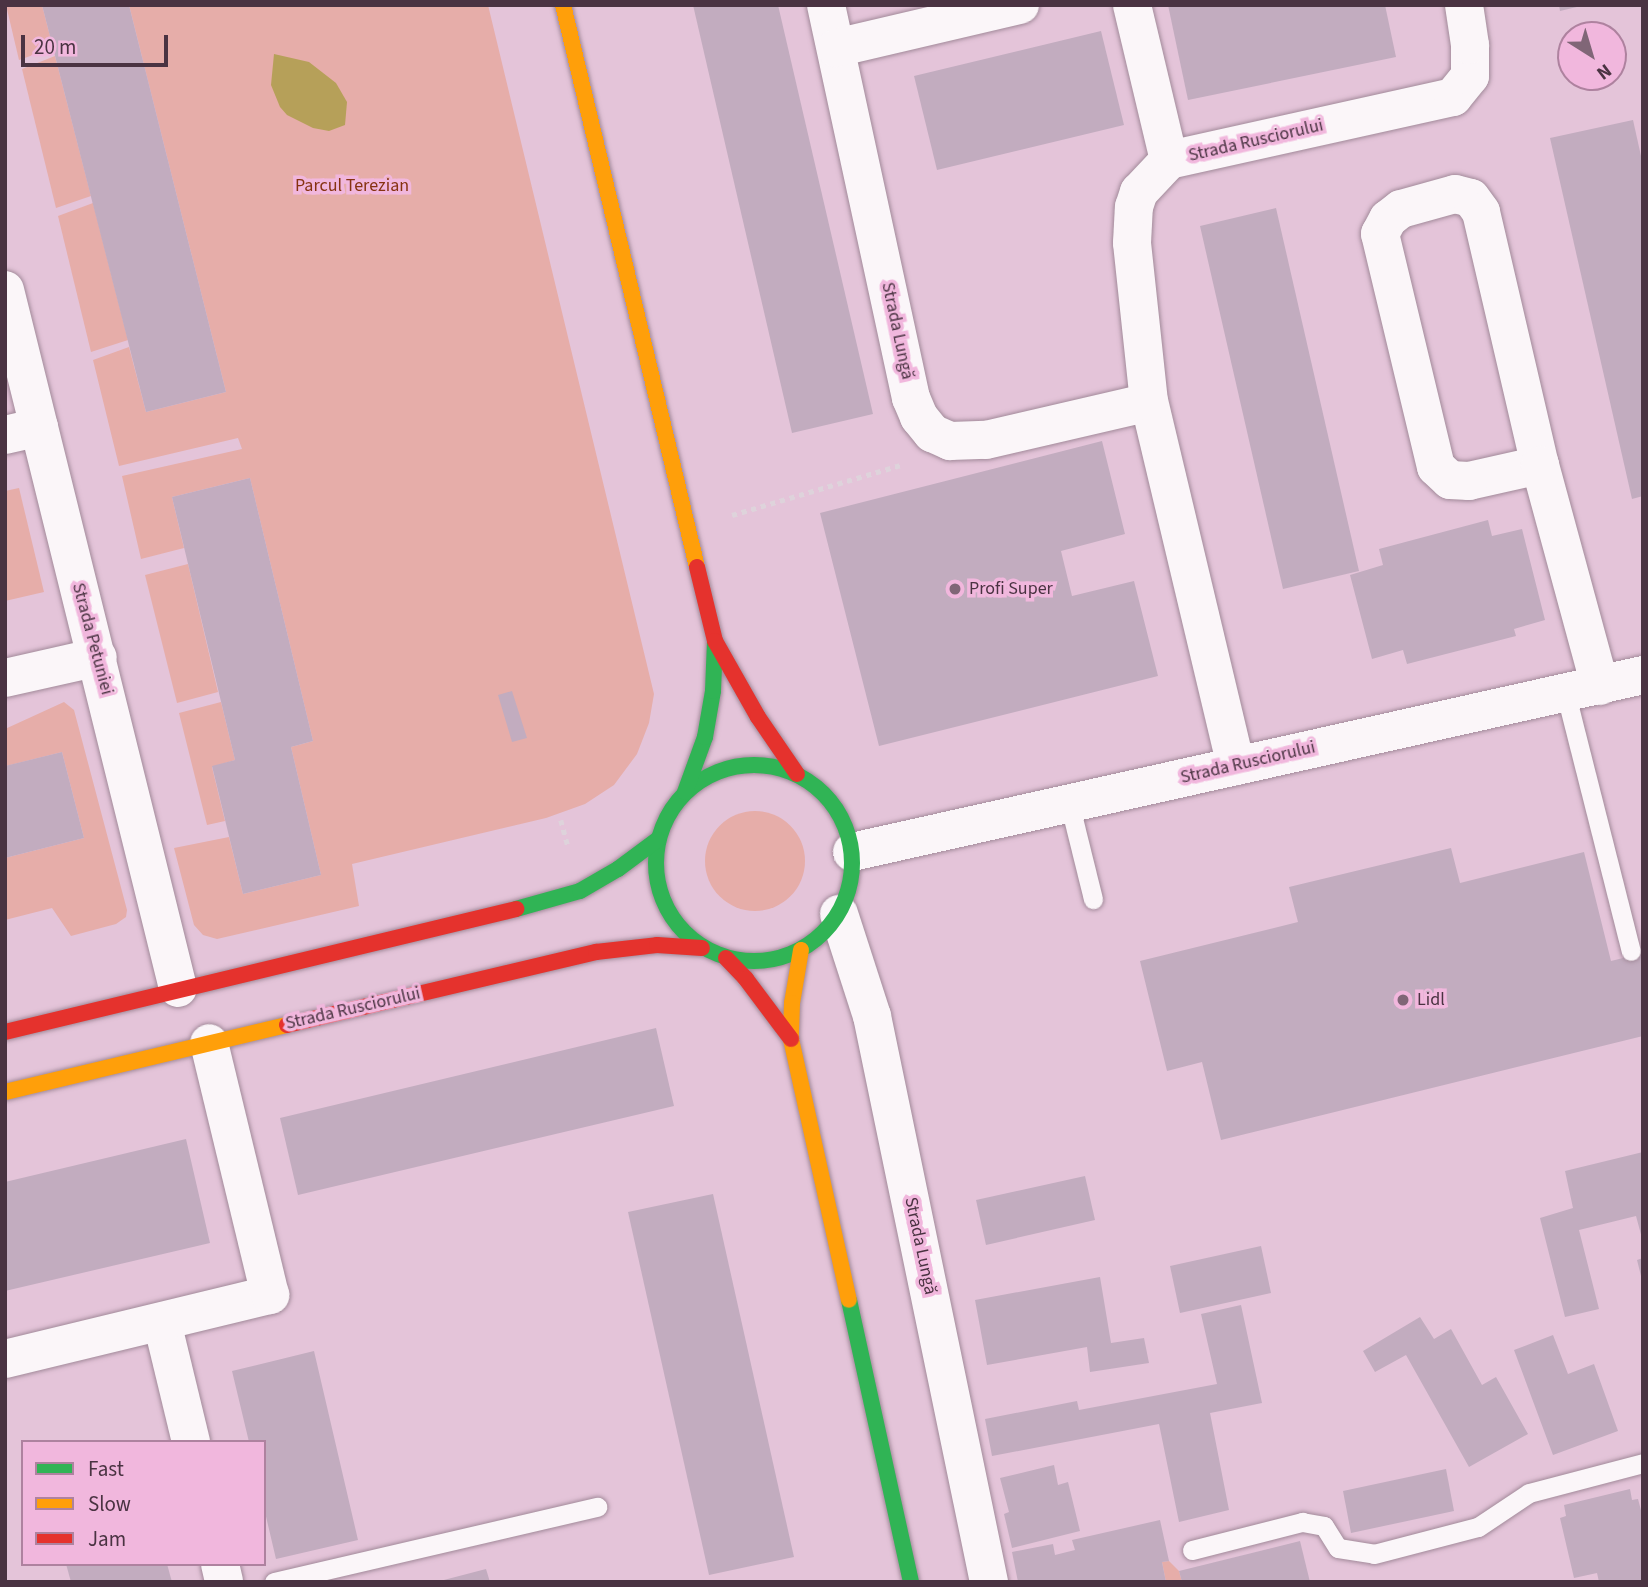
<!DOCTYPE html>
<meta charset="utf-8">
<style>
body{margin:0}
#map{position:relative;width:1648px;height:1587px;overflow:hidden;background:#e4c4d9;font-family:"Source Sans 3",sans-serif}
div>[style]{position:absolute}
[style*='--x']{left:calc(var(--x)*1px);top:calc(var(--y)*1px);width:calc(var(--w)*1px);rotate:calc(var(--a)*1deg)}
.green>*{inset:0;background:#e6ada9}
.round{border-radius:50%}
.water>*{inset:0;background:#b6a059}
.building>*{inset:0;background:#c2acbf}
.path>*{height:4.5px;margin-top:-2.25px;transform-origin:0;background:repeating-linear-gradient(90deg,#ded3db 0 5px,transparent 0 10px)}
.roads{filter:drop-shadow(0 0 2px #a28a9a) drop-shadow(0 0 2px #a28a9a)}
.lane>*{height:19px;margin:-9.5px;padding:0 9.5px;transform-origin:9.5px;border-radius:9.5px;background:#fbf6f9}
.street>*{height:38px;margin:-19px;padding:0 19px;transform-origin:19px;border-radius:19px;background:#fbf6f9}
.fast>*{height:16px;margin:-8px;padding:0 8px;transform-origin:8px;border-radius:8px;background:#30b455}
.fast>.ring{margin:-8px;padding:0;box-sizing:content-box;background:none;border:16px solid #30b455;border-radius:50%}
.slow>*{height:16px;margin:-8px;padding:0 8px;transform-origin:8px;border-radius:8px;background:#ff9f0a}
.jam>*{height:16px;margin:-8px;padding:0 8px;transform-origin:8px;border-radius:8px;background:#e5322d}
.dots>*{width:19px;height:19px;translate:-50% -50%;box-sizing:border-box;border:4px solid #f1b7dd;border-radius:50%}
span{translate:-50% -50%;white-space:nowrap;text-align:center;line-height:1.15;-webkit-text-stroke:7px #f1b7dd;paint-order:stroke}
.street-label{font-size:18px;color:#4a3342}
.park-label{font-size:18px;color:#863210}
.poi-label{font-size:18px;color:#4a3342}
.left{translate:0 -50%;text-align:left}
.frame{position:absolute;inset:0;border:7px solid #4a3342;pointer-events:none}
.legend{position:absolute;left:21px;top:1440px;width:245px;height:126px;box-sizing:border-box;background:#f1b7dd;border:2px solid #ae829f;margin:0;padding:9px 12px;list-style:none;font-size:21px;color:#4a3342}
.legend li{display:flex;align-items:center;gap:14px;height:35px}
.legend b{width:35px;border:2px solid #ae829f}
.north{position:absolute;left:1557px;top:21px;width:70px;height:70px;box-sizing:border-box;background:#f1b7dd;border:2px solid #ae829f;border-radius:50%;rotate:143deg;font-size:19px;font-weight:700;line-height:28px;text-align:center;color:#4a3342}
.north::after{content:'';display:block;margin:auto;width:24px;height:32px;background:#806677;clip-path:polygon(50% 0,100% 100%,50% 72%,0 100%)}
.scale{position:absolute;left:21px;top:35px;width:147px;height:32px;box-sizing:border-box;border:4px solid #4a3342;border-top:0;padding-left:9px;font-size:21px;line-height:24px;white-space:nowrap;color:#4a3342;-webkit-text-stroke:5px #f1b7dd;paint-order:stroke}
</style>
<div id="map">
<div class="green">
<div style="clip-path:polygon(6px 5px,42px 5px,53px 48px,19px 60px)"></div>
<div style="clip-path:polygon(129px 5px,488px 5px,654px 694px,649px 723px,637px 754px,614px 785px,585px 804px,546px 818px,352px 864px,359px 906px,217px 939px,203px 935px,194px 925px,174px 848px,229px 837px,243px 894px,321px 875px,291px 747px,313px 741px,250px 478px,172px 497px,184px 548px,141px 559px,122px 476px,242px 449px,238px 438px,119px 466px,93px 360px,129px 347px,146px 412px,226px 392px)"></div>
<div style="clip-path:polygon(55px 56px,91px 196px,56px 208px,22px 69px)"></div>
<div style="clip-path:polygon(93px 203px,128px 340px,91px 352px,58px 216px)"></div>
<div style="clip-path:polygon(19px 488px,44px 592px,5px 601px,5px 491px)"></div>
<div style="clip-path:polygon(188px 564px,218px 692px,177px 703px,145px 575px)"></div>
<div style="clip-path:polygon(64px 702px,74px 710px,127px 910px,126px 917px,116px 924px,71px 936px,52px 908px,5px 920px,5px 858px,84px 838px,62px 752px,6px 766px,5px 761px,5px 729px)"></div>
<div style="clip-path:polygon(221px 702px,235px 760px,212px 767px,225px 821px,207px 825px,179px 713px)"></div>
<div class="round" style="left:705px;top:811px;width:100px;height:100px"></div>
<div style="clip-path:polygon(1169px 1561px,1179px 1571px,1182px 1582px,1166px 1582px,1162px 1562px)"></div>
</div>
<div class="water">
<div style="clip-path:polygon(274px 54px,309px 62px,336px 83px,347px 102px,345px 125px,329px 131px,313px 128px,287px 115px,280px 107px,271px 85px)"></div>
</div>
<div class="building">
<div style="clip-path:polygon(42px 5px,129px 5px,226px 392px,146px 412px)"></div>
<div style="clip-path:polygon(693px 5px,778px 5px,873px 414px,792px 433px)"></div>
<div style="clip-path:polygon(1168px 5px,1385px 5px,1396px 57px,1188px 100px)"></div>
<div style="clip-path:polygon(1559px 5px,1581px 5px,1581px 6px,1560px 11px)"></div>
<div style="clip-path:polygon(1101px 31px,1124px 125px,937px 170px,914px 76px)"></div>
<div style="clip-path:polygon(1633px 120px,1643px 165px,1643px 496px,1632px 499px,1550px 138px)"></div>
<div style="clip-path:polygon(1276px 208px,1359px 571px,1283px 589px,1200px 226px)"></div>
<div style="clip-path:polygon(1102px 441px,1125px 534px,1061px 551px,1072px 596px,1134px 581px,1158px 676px,879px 746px,820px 513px)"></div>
<div style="clip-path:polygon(250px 478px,313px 741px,291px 747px,321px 875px,243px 894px,212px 766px,235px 760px,172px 497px)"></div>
<div style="clip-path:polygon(1488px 520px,1492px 536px,1522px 529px,1545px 620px,1514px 629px,1516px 636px,1407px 664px,1403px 650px,1372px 659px,1350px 575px,1383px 565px,1379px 549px)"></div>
<div style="clip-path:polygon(512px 691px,527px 738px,512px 742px,498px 695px)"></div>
<div style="clip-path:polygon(62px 752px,84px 838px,5px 858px,5px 766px)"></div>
<div style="clip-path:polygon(1451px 848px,1460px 883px,1584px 852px,1611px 961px,1643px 953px,1643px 1036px,1221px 1140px,1202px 1062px,1167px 1071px,1140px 961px,1298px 922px,1289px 887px)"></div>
<div style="clip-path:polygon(656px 1028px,674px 1106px,298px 1195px,280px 1118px)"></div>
<div style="clip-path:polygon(186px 1139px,210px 1243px,5px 1291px,5px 1182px)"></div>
<div style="clip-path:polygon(1643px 1152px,1643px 1242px,1636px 1216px,1579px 1230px,1599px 1309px,1565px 1317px,1540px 1218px,1573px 1208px,1565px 1171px)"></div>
<div style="clip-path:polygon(1085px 1176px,1095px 1220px,986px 1245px,976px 1200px)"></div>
<div style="clip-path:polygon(713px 1194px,794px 1557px,709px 1575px,628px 1212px)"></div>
<div style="clip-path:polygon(1261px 1246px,1271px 1293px,1180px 1313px,1170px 1266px)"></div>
<div style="clip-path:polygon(1643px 1258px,1643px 1280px,1642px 1280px,1637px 1260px)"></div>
<div style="clip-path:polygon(1100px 1277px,1111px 1343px,1144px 1338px,1149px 1363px,1090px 1372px,1087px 1347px,987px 1365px,975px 1300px)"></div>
<div style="clip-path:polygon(1241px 1305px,1262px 1403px,1210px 1413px,1229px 1510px,1179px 1522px,1159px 1424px,992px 1456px,985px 1419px,1077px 1401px,1079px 1410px,1217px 1384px,1201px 1314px)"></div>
<div style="clip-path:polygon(1420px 1317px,1434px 1339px,1451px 1329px,1482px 1385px,1496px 1377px,1528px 1434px,1469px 1467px,1406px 1355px,1375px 1372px,1363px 1351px)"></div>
<div style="clip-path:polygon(1553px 1335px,1568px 1374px,1594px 1364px,1618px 1431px,1553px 1455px,1514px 1350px)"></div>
<div style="clip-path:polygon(314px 1351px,358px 1540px,276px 1559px,264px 1508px,264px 1442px,249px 1442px,232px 1371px)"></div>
<div style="clip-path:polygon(1054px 1465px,1058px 1485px,1068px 1482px,1080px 1531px,1012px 1548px,1004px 1514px,1009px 1512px,1000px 1478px)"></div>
<div style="clip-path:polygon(1446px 1469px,1454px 1511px,1351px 1533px,1343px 1491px)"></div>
<div style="clip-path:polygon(1630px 1489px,1632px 1500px,1638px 1499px,1643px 1518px,1643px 1582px,1599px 1582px,1597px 1573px,1574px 1578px,1560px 1518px,1566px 1516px,1564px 1505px)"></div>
<div style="clip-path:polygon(1160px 1520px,1169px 1561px,1162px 1562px,1166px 1582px,1018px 1582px,1012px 1552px,1053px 1544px,1055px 1555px,1075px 1550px,1072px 1540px)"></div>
<div style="clip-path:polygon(1300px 1541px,1310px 1582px,1182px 1582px,1179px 1571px)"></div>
<div style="clip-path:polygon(66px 1564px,167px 1564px,172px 1582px,71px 1582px)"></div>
<div style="clip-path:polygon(486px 1569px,490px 1582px,440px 1582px,440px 1581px)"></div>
</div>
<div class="path">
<div style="--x:732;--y:515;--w:176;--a:-16.5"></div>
<div style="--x:561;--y:820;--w:27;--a:75"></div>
</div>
<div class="roads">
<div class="lane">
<div style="--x:1565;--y:691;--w:268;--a:75.8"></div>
<div style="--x:1070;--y:806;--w:96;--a:76.1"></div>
<div style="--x:1192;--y:1550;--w:114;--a:-14.3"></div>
<div style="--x:1302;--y:1522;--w:22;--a:10"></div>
<div style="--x:1324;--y:1526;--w:26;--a:58"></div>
<div style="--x:1338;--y:1548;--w:36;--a:9"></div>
<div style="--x:1374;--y:1554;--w:107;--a:-14.6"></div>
<div style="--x:1478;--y:1527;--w:61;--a:-33.7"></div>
<div style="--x:1529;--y:1493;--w:118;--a:-14.7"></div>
<div style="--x:274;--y:1582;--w:332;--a:-13.1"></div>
</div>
<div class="street">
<div style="--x:826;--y:5;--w:402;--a:77.8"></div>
<div style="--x:911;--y:398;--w:21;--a:67"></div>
<div style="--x:919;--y:417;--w:21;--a:51"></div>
<div style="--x:932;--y:433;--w:20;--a:24"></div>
<div style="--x:950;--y:441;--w:36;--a:-2"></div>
<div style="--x:986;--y:440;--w:167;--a:-13.1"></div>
<div style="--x:1132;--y:5;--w:159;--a:76.6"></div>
<div style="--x:836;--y:48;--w:189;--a:-13.2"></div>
<div style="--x:5;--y:290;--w:719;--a:76.08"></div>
<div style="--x:5;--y:435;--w:35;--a:-13"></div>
<div style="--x:1540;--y:465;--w:73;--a:167.3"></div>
<div style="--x:1469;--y:481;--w:19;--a:-177"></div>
<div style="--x:1450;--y:480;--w:19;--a:-137"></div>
<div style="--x:1436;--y:467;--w:240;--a:-103.5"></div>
<div style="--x:1380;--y:234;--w:17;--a:-62"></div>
<div style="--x:1388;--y:219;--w:16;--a:-38"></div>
<div style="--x:1401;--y:209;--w:56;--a:-15.5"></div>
<div style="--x:1455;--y:194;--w:16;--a:14"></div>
<div style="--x:1471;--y:198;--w:17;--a:54"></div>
<div style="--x:1481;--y:212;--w:260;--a:76.9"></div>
<div style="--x:1540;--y:465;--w:229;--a:74.8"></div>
<div style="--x:5;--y:678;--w:95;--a:-12.7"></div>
<div style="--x:1236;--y:766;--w:374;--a:-103.4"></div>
<div style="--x:1149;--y:402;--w:160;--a:-96.1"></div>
<div style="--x:1132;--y:243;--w:36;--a:-87"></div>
<div style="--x:1134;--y:207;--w:16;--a:-72"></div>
<div style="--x:1139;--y:192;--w:44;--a:-46.8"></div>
<div style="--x:1169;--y:160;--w:291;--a:-12.5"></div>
<div style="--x:1453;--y:97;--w:27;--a:-51"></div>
<div style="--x:1470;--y:76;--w:31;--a:-90"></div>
<div style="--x:1470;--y:45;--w:40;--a:-98.5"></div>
<div style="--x:852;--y:852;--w:811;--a:-12.61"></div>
<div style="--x:839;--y:914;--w:107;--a:72.1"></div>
<div style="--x:872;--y:1016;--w:578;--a:78.32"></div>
<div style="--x:162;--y:1322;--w:123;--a:76.4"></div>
<div style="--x:5;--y:1359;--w:273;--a:-13.6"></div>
<div style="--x:270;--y:1295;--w:259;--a:-103.6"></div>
<div style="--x:220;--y:1564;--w:18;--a:77"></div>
</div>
<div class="fast">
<div class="ring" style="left:656px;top:765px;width:180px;height:180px"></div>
<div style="--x:685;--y:792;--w:59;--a:-70"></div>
<div style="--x:705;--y:737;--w:47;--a:-80.1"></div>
<div style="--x:713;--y:691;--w:50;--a:-87.7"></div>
<div style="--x:516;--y:909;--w:66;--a:-15.7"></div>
<div style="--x:580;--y:891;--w:44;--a:-30.1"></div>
<div style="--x:618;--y:869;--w:49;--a:-36.6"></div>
<div style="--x:849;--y:1300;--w:289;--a:77.6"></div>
</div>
<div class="slow">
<div style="--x:563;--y:5;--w:578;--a:76.59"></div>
<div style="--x:801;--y:950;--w:54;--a:99.6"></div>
<div style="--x:792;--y:1003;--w:36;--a:92"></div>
<div style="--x:791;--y:1039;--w:267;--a:77.5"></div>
<div style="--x:5;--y:1092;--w:290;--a:-13.4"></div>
</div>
<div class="jam">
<div style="--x:697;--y:567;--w:76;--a:76.3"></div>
<div style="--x:715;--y:641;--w:87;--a:60.5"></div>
<div style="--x:758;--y:717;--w:69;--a:55.6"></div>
<div style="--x:726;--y:958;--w:29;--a:46"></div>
<div style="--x:746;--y:979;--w:75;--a:53.1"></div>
<div style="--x:287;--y:1025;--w:318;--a:-13.3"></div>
<div style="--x:596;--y:952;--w:61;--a:-6.5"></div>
<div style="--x:657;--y:945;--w:45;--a:3.8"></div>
<div style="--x:5;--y:1032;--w:526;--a:-13.53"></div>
</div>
</div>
<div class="dots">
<div style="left:955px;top:589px;background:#806677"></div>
<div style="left:1403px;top:1000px;background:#806677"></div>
</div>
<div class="street-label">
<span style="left:1256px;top:141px;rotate:-13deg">Strada Rusciorului</span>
<span style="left:897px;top:331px;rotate:78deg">Strada Lungă</span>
<span style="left:92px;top:639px;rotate:75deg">Strada Petuniei</span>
<span style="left:1248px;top:763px;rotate:-13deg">Strada Rusciorului</span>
<span style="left:353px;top:1009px;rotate:-13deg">Strada Rusciorului</span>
<span style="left:920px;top:1246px;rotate:78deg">Strada Lungă</span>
</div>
<div class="park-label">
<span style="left:352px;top:186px">Parcul Terezian</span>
</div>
<div class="poi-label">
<span class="left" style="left:969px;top:589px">Profi Super</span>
<span class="left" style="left:1417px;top:1000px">Lidl</span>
</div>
<div class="frame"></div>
<ul class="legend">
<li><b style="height:9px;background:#30b455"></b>Fast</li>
<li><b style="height:9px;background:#ff9f0a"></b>Slow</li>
<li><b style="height:9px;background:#e5322d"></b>Jam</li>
</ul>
<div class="north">N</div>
<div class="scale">20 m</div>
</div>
